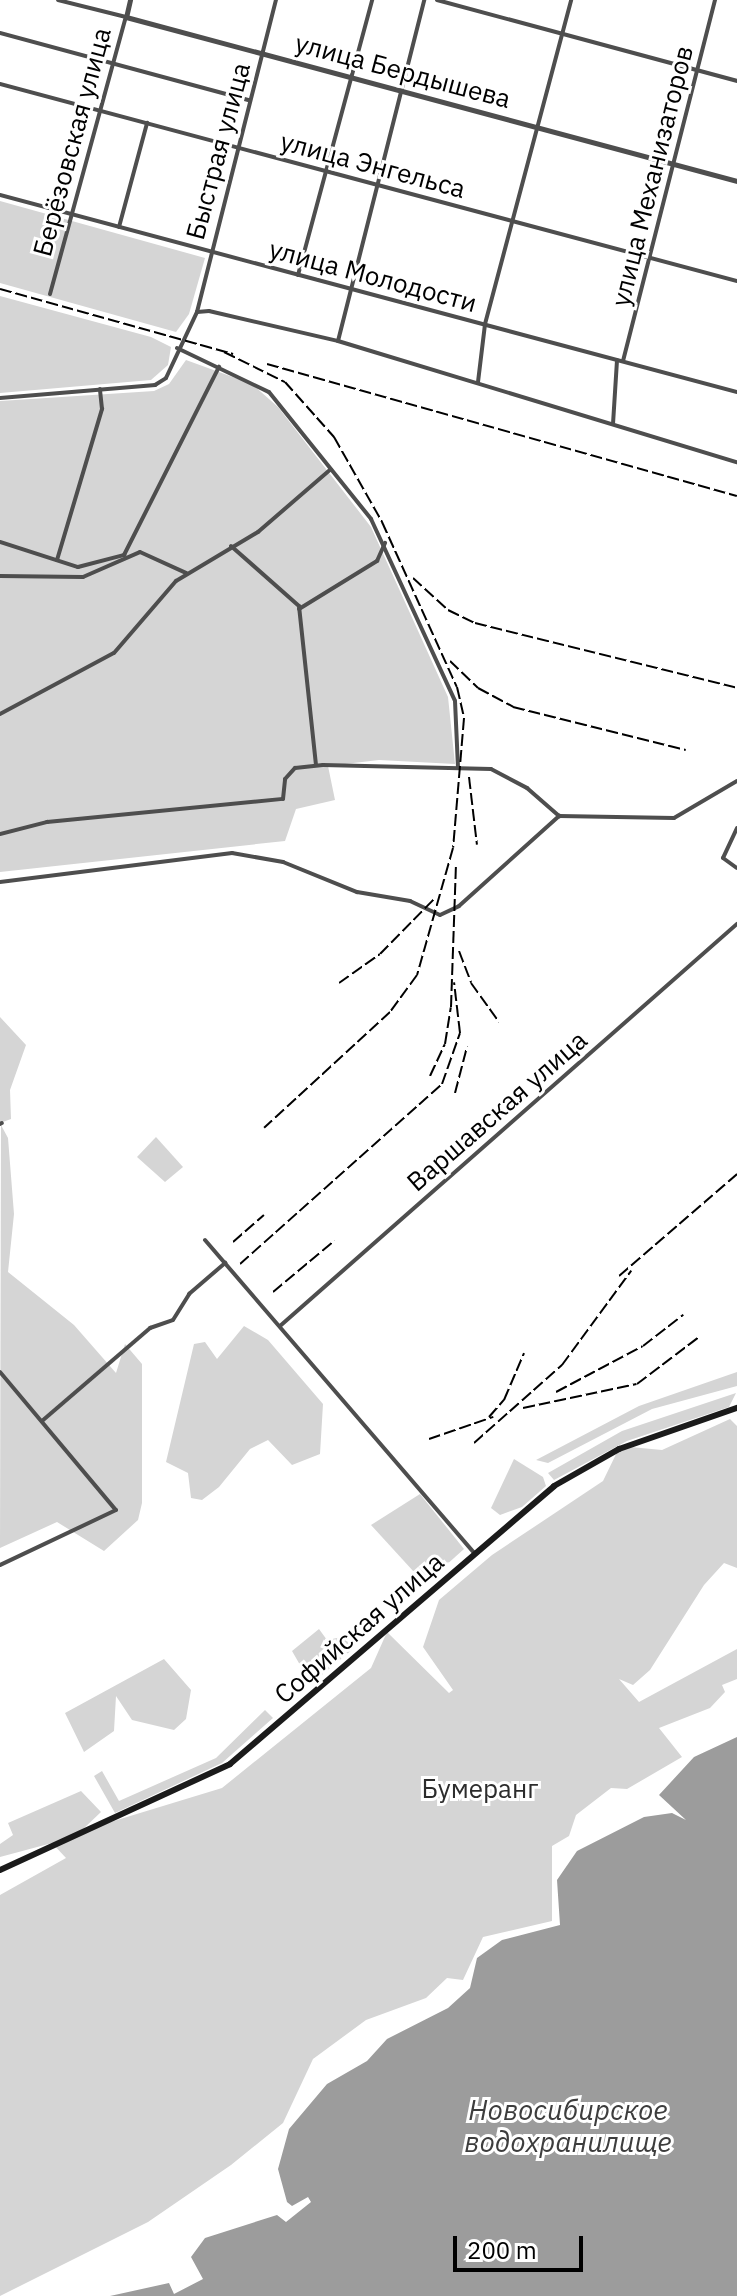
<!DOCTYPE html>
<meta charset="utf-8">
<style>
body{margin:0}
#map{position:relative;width:737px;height:2296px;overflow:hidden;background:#fff;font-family:"IBM Plex Sans",sans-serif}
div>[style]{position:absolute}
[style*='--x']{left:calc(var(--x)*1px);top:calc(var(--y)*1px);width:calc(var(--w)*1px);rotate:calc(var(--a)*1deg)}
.green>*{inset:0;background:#d5d5d5}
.water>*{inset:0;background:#9c9c9c}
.minor>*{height:4px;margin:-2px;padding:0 2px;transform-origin:2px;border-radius:2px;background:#4e4e4e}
.tertiary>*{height:5px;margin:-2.5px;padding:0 2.5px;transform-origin:2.5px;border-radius:2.5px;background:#4e4e4e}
.secondary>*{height:6px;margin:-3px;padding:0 3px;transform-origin:3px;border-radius:3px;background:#1b1b1b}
.rail>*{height:2px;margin-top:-1px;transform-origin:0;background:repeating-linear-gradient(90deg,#000 0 12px,transparent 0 16px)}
span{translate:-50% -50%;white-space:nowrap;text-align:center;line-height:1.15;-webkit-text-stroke:6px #fff;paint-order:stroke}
.street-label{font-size:26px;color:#000}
.park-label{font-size:26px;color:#2c2c2c}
.water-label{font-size:28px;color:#3d3d3d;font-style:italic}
.scale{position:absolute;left:453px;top:2236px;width:130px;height:36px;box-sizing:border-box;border:4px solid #000;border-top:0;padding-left:10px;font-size:24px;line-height:28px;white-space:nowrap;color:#000;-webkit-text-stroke:6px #fff;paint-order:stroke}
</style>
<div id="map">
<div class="green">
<div style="clip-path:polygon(0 201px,205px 258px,189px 314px,176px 332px,0 283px)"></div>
<div style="clip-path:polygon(0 296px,151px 337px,171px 347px,168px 365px,151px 380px,0 393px)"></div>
<div style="clip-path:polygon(186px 360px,252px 384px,278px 407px,371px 527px,448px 697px,455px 764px,379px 760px,328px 766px,335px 800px,296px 809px,285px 841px,0 872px,0 401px,154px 391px,169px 384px)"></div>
<div style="clip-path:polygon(0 1017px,26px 1045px,10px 1090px,11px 1119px,0 1123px)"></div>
<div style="clip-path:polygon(1px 1125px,8px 1138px,14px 1214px,8px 1272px,74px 1325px,116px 1373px,125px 1344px,142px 1364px,142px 1503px,138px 1520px,104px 1551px,57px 1522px,0 1548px)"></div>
<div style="clip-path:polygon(156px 1137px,183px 1167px,165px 1182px,137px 1157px)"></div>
<div style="clip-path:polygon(244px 1326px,268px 1340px,323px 1404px,320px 1454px,292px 1465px,268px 1440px,250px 1449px,219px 1487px,202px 1500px,191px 1498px,188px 1473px,166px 1462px,194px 1344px,205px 1342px,217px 1359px)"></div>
<div style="clip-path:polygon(737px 1372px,737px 1386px,652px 1409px,548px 1463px,536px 1460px,639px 1406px)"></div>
<div style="clip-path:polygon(736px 1393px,729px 1407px,627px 1441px,554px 1480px,548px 1473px,622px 1431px)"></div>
<div style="clip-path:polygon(730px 1419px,737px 1426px,737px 1568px,724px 1563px,704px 1585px,650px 1670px,633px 1685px,619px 1679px,639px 1702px,737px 1649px,737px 1679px,722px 1685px,725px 1692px,710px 1708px,659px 1728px,682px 1757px,627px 1789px,611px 1788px,576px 1815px,569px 1836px,552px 1846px,552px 1921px,483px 1937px,463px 1980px,447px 1978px,426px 1998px,366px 2020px,313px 2059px,283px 2123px,231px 2165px,148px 2222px,0 2296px,0 1895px,66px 1858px,52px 1843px,0 1857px,0 1844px,13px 1835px,8px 1823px,81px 1791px,101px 1812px,81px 1831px,222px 1788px,371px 1668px,387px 1632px,449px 1693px,453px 1690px,423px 1647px,439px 1600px,492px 1555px,603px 1481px,620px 1446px,662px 1450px)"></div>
<div style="clip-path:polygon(514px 1459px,543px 1477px,546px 1486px,522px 1507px,500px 1515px,491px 1508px)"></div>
<div style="clip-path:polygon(420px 1494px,464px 1549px,425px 1584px,371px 1525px)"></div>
<div style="clip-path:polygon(319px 1629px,327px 1640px,347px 1636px,353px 1649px,311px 1684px,292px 1651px)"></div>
<div style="clip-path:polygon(164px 1659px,191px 1690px,186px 1719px,174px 1730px,132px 1720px,116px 1696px,114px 1731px,84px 1752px,65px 1713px)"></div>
<div style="clip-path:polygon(265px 1710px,273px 1718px,222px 1763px,115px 1813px,94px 1776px,102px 1771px,119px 1801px,216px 1758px)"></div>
</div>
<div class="water">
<div style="clip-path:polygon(737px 1737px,737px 2296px,110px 2296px,169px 2283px,174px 2294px,203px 2279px,191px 2257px,205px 2238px,277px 2215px,286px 2222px,311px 2202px,308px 2197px,292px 2206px,287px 2202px,278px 2169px,289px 2129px,327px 2084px,367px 2061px,387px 2039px,448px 2008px,470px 1988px,477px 1958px,502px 1940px,560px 1925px,557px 1880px,577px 1851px,644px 1817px,672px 1813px,686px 1820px,659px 1795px,694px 1757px)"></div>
</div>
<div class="minor">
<div style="--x:437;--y:0;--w:311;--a:15.1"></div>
<div style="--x:0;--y:33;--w:258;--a:15.1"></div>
<div style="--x:0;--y:84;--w:763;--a:14.97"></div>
<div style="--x:0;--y:195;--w:763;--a:14.97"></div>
<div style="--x:119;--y:227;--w:108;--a:-74.9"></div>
<div style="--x:298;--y:275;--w:285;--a:-74.9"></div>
<div style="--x:50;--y:294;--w:287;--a:-74.7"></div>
<div style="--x:126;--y:17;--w:70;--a:-166"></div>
<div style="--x:197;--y:312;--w:322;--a:-75.8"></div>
<div style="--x:338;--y:341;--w:352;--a:-75.8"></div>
<div style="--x:177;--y:348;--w:102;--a:25.6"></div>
<div style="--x:269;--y:392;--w:163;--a:51.2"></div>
<div style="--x:371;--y:519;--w:200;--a:65.2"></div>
<div style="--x:455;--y:701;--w:67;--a:87.4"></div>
<div style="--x:623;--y:361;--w:373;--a:-75.7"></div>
<div style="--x:478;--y:382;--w:58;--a:-83.1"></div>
<div style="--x:485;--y:324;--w:335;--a:-75.1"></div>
<div style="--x:0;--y:398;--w:156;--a:-4.8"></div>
<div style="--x:155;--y:385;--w:13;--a:-32"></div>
<div style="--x:166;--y:378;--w:73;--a:-64.8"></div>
<div style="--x:197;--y:312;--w:12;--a:-5"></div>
<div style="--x:209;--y:311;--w:132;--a:13.1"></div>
<div style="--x:338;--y:341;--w:417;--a:16.9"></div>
<div style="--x:613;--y:424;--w:64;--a:-86.4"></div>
<div style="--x:0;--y:542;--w:82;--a:17.8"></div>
<div style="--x:78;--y:567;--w:48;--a:-14.6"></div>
<div style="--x:124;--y:555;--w:211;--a:-63.2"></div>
<div style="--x:231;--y:546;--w:91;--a:41.4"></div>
<div style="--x:299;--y:606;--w:160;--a:83.9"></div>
<div style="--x:57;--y:560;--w:158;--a:-73.4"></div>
<div style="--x:102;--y:409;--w:20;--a:-96"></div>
<div style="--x:0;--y:576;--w:83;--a:0.7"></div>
<div style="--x:83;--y:577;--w:62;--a:-23.7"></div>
<div style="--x:140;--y:552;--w:51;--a:24.5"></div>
<div style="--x:299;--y:609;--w:92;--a:-31.6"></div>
<div style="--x:377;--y:561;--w:20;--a:-66"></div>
<div style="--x:0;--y:714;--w:129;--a:-28.2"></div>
<div style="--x:114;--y:653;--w:95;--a:-49.3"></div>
<div style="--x:176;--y:581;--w:96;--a:-30.9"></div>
<div style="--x:258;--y:532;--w:96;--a:-40.8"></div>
<div style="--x:737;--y:828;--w:33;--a:115"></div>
<div style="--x:723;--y:858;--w:17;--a:36"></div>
<div style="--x:0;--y:834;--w:49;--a:-14.3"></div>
<div style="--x:47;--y:822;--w:237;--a:-5.6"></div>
<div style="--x:283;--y:799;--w:20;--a:-84"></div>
<div style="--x:285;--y:779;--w:15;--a:-48"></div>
<div style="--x:295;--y:768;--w:28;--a:-6"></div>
<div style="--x:323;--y:765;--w:168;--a:1.4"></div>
<div style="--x:491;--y:769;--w:41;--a:27.8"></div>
<div style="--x:527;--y:788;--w:43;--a:41.2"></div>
<div style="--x:559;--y:816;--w:115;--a:1"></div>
<div style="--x:674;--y:818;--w:73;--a:-30.4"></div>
<div style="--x:0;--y:882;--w:234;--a:-7.1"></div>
<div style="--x:232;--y:853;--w:52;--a:10"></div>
<div style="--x:283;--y:862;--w:80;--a:22.1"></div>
<div style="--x:357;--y:892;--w:54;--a:9.6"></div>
<div style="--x:410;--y:901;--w:33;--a:25"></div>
<div style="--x:440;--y:915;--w:21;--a:-25"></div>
<div style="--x:459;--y:906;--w:135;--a:-42"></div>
<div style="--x:0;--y:1124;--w:2;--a:-27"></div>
<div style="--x:205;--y:1240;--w:414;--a:49.3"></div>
<div style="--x:280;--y:1326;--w:609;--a:-41.34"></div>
<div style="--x:0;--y:1372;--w:180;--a:50"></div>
<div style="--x:116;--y:1510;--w:128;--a:154.6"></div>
<div style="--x:42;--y:1421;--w:143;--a:-40.7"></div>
<div style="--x:150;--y:1328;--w:24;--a:-19"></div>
<div style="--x:173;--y:1320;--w:31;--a:-58"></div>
<div style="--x:189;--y:1294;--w:48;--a:-40.7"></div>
</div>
<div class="tertiary">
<div style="--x:130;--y:0;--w:17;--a:103"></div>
<div style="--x:126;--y:17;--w:633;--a:15.02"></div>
</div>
<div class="secondary">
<div style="--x:0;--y:1870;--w:253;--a:-24.7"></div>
<div style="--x:230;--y:1764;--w:427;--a:-40.6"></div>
<div style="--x:554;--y:1486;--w:75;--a:-29.6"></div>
<div style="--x:619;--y:1449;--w:125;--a:-19.2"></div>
</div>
<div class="rail">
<div style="--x:0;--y:289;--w:242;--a:15.6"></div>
<div style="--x:224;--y:352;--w:68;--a:26.2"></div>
<div style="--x:285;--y:382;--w:74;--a:48.3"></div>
<div style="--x:334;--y:437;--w:98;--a:60.5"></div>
<div style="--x:382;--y:522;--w:181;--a:65.6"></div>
<div style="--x:457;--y:687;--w:32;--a:77"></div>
<div style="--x:464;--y:718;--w:130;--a:94.8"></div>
<div style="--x:453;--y:848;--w:132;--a:105.8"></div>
<div style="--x:417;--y:975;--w:46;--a:126.1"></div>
<div style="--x:390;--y:1012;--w:171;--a:137.4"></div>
<div style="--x:267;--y:364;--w:488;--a:15.7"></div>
<div style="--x:413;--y:578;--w:47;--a:42.4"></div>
<div style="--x:448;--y:610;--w:30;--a:26"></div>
<div style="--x:475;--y:623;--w:270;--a:13.9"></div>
<div style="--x:450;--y:661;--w:39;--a:44"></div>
<div style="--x:478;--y:688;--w:40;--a:28"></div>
<div style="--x:513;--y:707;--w:178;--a:14"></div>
<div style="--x:469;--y:777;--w:68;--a:83.3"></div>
<div style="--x:459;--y:951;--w:34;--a:69"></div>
<div style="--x:471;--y:983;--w:48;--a:54.3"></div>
<div style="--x:339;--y:983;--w:50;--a:-35.3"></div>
<div style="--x:380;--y:954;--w:77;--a:-45.5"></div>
<div style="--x:430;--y:1076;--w:35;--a:-65"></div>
<div style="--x:445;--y:1044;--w:37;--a:-81"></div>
<div style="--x:451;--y:1007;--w:143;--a:-88"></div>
<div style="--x:455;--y:1093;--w:48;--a:-75.4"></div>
<div style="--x:233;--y:1242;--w:41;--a:-41.1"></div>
<div style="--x:240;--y:1264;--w:271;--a:-41.7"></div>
<div style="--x:442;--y:1084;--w:54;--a:-70.6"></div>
<div style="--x:460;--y:1033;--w:51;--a:-96.7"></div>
<div style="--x:619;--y:1276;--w:156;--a:-40.8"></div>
<div style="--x:273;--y:1292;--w:80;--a:-39.9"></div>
<div style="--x:556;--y:1392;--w:98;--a:-27.9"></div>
<div style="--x:643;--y:1346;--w:51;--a:-37.8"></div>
<div style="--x:523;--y:1408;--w:116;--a:-11.9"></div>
<div style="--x:637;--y:1384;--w:78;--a:-37.2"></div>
<div style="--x:489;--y:1417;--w:23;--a:-49"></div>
<div style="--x:504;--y:1400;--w:51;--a:-66.9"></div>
<div style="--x:429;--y:1439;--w:68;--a:-19"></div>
<div style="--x:474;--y:1443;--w:118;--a:-41.6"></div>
<div style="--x:562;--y:1365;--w:117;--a:-53.7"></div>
</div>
<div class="street-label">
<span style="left:403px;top:71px;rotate:15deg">улица Бердышева</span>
<span style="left:72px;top:142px;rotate:-75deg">Берёзовская улица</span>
<span style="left:218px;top:151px;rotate:-75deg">Быстрая улица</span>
<span style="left:373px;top:165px;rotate:15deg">улица Энгельса</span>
<span style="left:652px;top:176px;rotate:-76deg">улица Механизаторов</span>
<span style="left:373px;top:276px;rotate:15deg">улица Молодости</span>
<span style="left:497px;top:1111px;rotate:-41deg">Варшавская улица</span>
<span style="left:359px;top:1628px;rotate:-41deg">Софийская улица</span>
</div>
<div class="park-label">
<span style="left:480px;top:1789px">Бумеранг</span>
</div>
<div class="water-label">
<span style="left:568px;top:2126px">Новосибирское<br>водохранилище</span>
</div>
<div class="scale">200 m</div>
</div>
